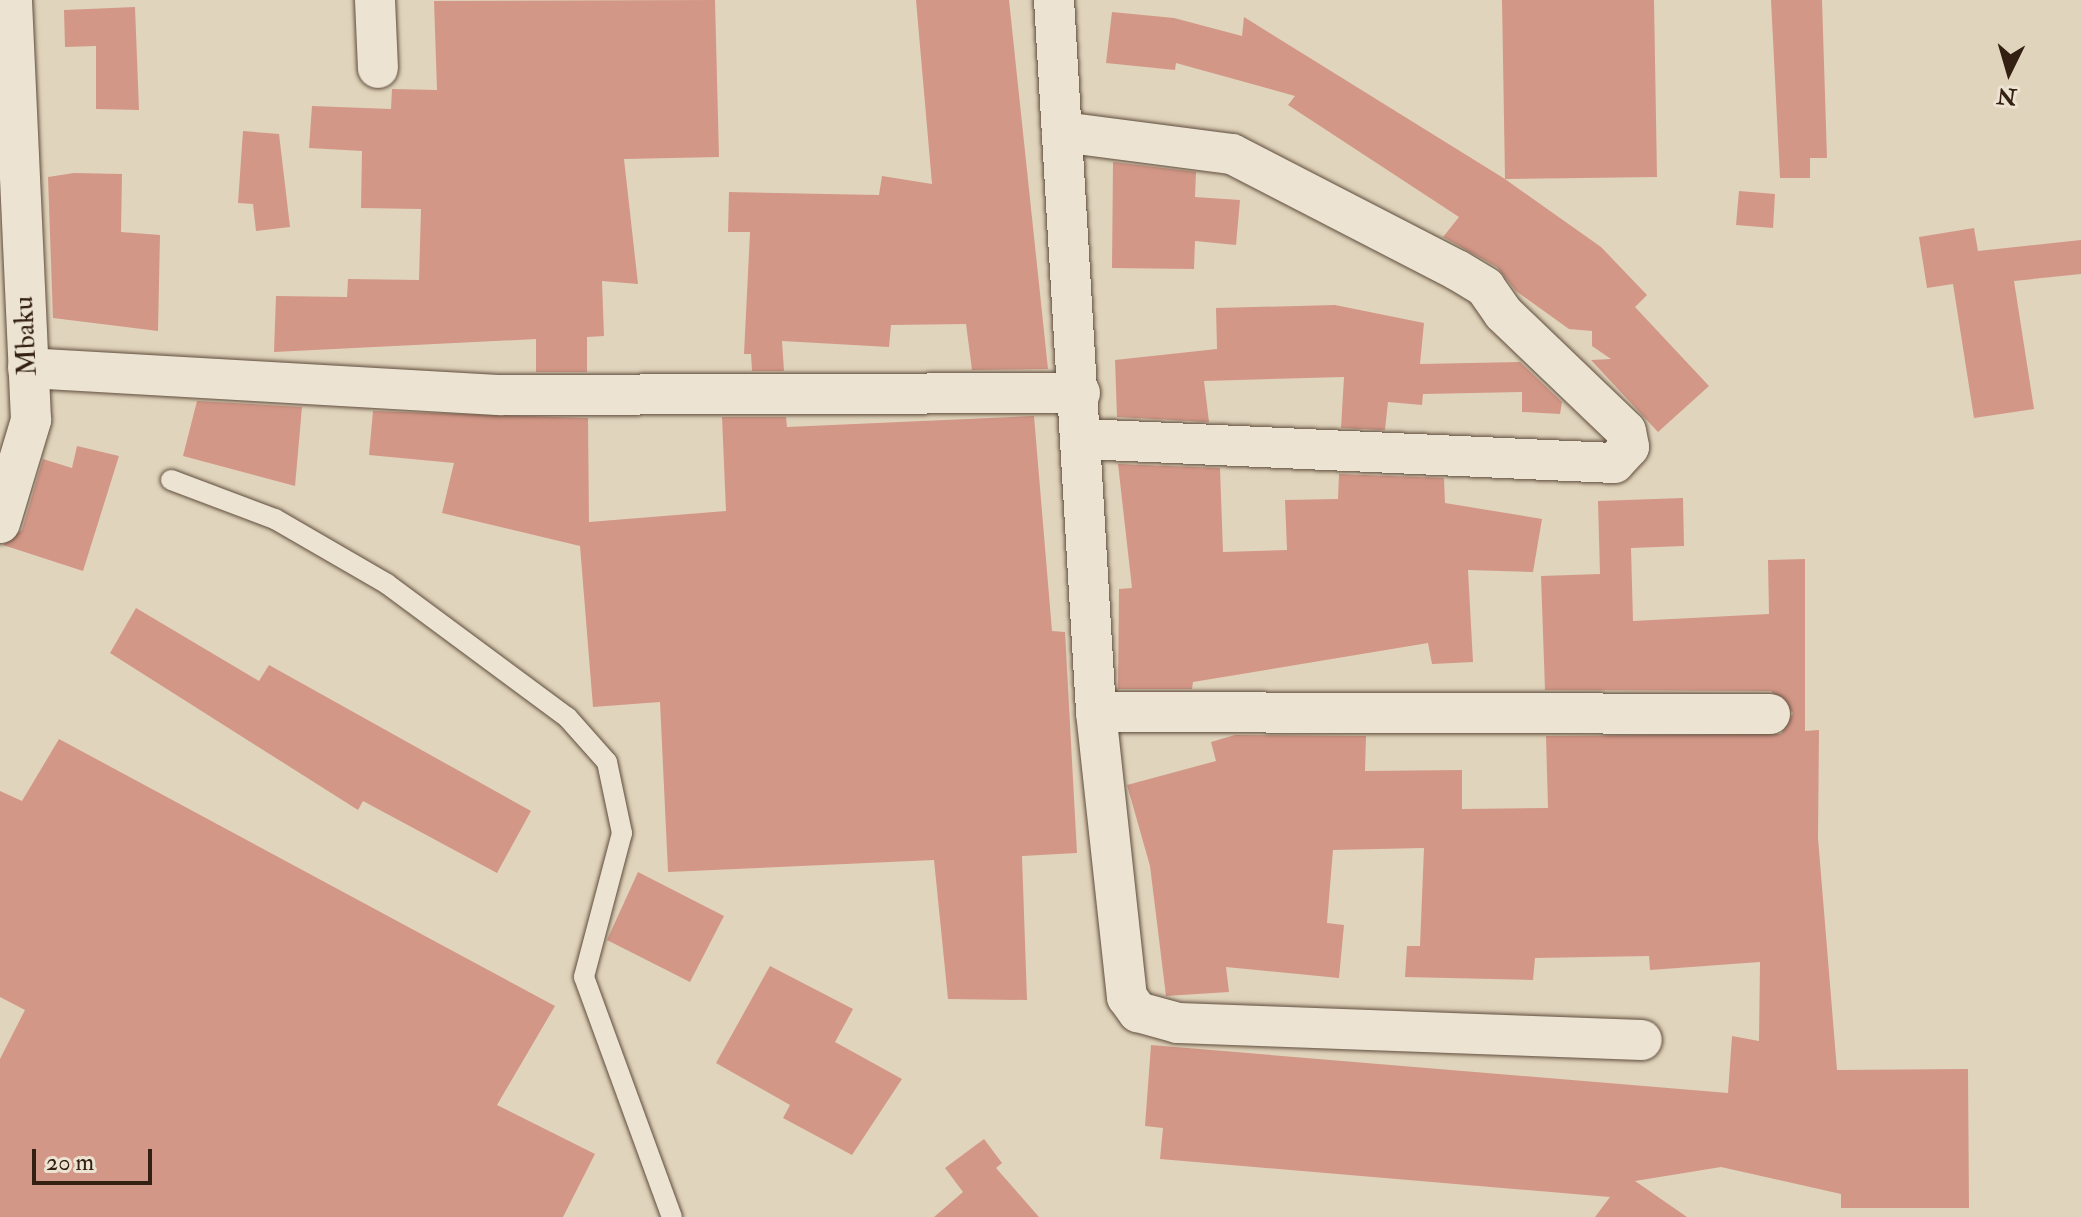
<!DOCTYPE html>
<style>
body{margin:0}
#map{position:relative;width:2081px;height:1217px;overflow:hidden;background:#e1d4bc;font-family:"IM FELL Double Pica",serif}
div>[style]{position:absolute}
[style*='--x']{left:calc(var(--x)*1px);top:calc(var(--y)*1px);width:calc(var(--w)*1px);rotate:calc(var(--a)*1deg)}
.building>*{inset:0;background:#d39787}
.roads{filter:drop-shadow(0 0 2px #5f4d3c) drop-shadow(0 0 2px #5f4d3c)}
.lane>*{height:20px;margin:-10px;padding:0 10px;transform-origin:10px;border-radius:10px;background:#ece3d3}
.street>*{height:40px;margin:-20px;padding:0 20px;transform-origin:20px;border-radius:20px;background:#ece3d3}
span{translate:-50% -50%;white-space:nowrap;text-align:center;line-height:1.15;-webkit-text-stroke:8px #ece3d3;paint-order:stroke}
.street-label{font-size:28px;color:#342012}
.north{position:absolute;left:1969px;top:32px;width:80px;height:80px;-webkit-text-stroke:6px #ece3d3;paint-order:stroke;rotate:185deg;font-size:22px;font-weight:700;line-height:32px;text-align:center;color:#342012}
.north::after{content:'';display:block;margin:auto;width:28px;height:36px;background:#342012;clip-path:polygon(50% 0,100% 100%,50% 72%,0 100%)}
.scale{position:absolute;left:32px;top:1149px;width:120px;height:36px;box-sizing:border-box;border:4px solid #342012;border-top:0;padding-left:10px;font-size:24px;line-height:28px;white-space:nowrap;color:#342012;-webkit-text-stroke:6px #ece3d3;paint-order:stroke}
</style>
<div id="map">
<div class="building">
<div style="clip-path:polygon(715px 0,719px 157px,624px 159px,638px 284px,602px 281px,604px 336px,587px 337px,587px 372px,536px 372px,536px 339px,274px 352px,276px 296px,347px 297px,348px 279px,419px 280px,421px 209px,361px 208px,362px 151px,309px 148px,312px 106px,391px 109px,392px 89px,437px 90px,434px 1px)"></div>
<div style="clip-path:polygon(916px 0,1009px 0,1048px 369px,972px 370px,966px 324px,891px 325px,889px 347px,782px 341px,784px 371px,752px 371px,751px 354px,744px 354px,750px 232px,728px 232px,729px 192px,879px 195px,882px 176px,932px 184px)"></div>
<div style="clip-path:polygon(1502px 0,1654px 0,1657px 177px,1505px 179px,1601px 247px,1647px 295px,1635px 307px,1709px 386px,1658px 432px,1591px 360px,1611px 359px,1592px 346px,1592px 331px,1569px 329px,1516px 291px,1497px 267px,1443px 237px,1459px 217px,1288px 105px,1295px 96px,1176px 63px,1175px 70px,1106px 63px,1112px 12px,1174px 18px,1242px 36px,1244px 17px,1505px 179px)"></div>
<div style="clip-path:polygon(1771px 0,1822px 0,1827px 158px,1810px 158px,1810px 178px,1780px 178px)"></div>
<div style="clip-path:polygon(135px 7px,139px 110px,96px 109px,96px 46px,65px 47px,64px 10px)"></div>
<div style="clip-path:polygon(243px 131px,279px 134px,290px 227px,256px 231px,253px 204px,238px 203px)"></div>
<div style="clip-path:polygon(1113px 162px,1196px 172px,1195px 197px,1240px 200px,1236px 245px,1195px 241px,1194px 269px,1112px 268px)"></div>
<div style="clip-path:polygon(74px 173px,122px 174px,121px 232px,160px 235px,158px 331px,53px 318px,48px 177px)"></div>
<div style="clip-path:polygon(1739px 191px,1775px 194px,1773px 228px,1736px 225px)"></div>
<div style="clip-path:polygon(1974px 228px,1978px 251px,2081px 240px,2081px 274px,2014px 281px,2034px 409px,1974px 418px,1953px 284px,1927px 288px,1919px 237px)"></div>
<div style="clip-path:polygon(1335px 305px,1424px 323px,1420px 364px,1520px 362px,1562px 402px,1560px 414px,1522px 412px,1522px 392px,1423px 394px,1422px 405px,1388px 402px,1385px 430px,1341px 428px,1344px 377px,1204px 381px,1209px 422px,1117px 417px,1115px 360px,1217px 349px,1216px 308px)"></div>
<div style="clip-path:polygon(197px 401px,302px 407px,295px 486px,183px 456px)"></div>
<div style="clip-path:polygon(373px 411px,588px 418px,589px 522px,726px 511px,722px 417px,786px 417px,787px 427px,1034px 416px,1052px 631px,1065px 632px,1077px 853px,1022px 856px,1027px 1000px,948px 999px,934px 860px,668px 872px,660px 702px,593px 707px,580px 546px,442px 513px,454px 463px,369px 455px)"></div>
<div style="clip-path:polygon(77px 446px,119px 456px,83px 571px,3px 545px,22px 530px,43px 459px,72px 468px)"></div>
<div style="clip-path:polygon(1118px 464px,1220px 468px,1223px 552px,1287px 550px,1285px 500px,1338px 499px,1339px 474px,1444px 478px,1445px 503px,1542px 519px,1533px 572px,1468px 570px,1473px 662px,1432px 664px,1428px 643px,1193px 682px,1192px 689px,1118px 689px,1119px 589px,1132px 588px)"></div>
<div style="clip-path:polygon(1683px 498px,1684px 546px,1631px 548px,1633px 621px,1769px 614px,1768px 560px,1805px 559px,1805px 731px,1819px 730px,1818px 838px,1837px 1070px,1968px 1069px,1969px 1208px,1841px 1208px,1841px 1194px,1721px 1167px,1635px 1181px,1687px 1217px,1595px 1217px,1610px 1197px,1160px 1159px,1163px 1128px,1145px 1126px,1151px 1045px,1728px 1093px,1732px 1036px,1759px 1041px,1760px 962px,1650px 970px,1649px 956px,1535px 958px,1533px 980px,1405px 977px,1407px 946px,1420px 946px,1424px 848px,1333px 850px,1327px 923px,1344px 925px,1339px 978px,1226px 967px,1229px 992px,1166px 996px,1150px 866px,1127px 785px,1216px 761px,1211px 742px,1235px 735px,1366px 736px,1365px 771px,1462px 770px,1462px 809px,1548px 808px,1546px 736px,1781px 734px,1793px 713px,1771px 691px,1545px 690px,1541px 576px,1600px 574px,1598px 501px)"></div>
<div style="clip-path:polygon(136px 608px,259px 681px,269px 665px,531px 811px,497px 873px,363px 801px,358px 810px,110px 653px)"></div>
<div style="clip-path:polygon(59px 739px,555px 1006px,497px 1105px,595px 1154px,563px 1217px,0 1217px,0 1059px,25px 1010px,0 997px,0 791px,22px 801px)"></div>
<div style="clip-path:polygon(638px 872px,724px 916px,690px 982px,607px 940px)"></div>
<div style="clip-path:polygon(770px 966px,853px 1009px,835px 1042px,902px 1079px,852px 1155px,783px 1118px,790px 1105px,716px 1063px)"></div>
<div style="clip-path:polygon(984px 1139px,1002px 1163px,996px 1168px,1039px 1217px,934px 1217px,963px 1192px,945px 1168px)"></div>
</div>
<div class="roads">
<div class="lane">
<div style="--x:171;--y:480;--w:111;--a:20.6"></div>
<div style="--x:275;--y:519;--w:129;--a:30.1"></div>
<div style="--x:387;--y:584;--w:224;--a:36.5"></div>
<div style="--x:567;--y:717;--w:60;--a:48.4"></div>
<div style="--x:607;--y:762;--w:73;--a:78.1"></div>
<div style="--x:622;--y:833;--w:149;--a:104.8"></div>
<div style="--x:584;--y:977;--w:256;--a:69.9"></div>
</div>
<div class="street">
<div style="--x:375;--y:0;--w:68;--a:87.5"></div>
<div style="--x:1054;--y:0;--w:713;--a:86.62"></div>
<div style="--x:1096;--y:712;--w:287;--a:83.8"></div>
<div style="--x:1127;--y:997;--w:19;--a:54"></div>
<div style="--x:1138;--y:1012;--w:41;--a:15.4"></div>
<div style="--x:1178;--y:1023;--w:464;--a:2.1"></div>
<div style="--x:1062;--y:132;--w:171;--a:7.4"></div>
<div style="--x:1232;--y:154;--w:253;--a:27.3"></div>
<div style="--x:1457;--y:270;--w:33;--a:31"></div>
<div style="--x:1485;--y:287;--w:32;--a:55"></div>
<div style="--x:1503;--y:313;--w:170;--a:43.8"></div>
<div style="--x:1626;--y:431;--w:16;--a:79"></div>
<div style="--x:1629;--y:447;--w:22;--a:133"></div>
<div style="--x:1614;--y:463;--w:531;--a:-177.41"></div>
<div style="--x:28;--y:368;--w:472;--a:3.3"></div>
<div style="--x:499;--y:395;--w:581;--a:-0.2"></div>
<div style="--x:0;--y:523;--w:108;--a:-73.2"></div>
<div style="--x:31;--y:420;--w:420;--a:-92.6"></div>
<div style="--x:1096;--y:712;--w:674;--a:0.17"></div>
</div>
</div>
<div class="street-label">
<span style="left:26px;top:336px;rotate:-93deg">Mbaku</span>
</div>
<div class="north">N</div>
<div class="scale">20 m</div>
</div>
